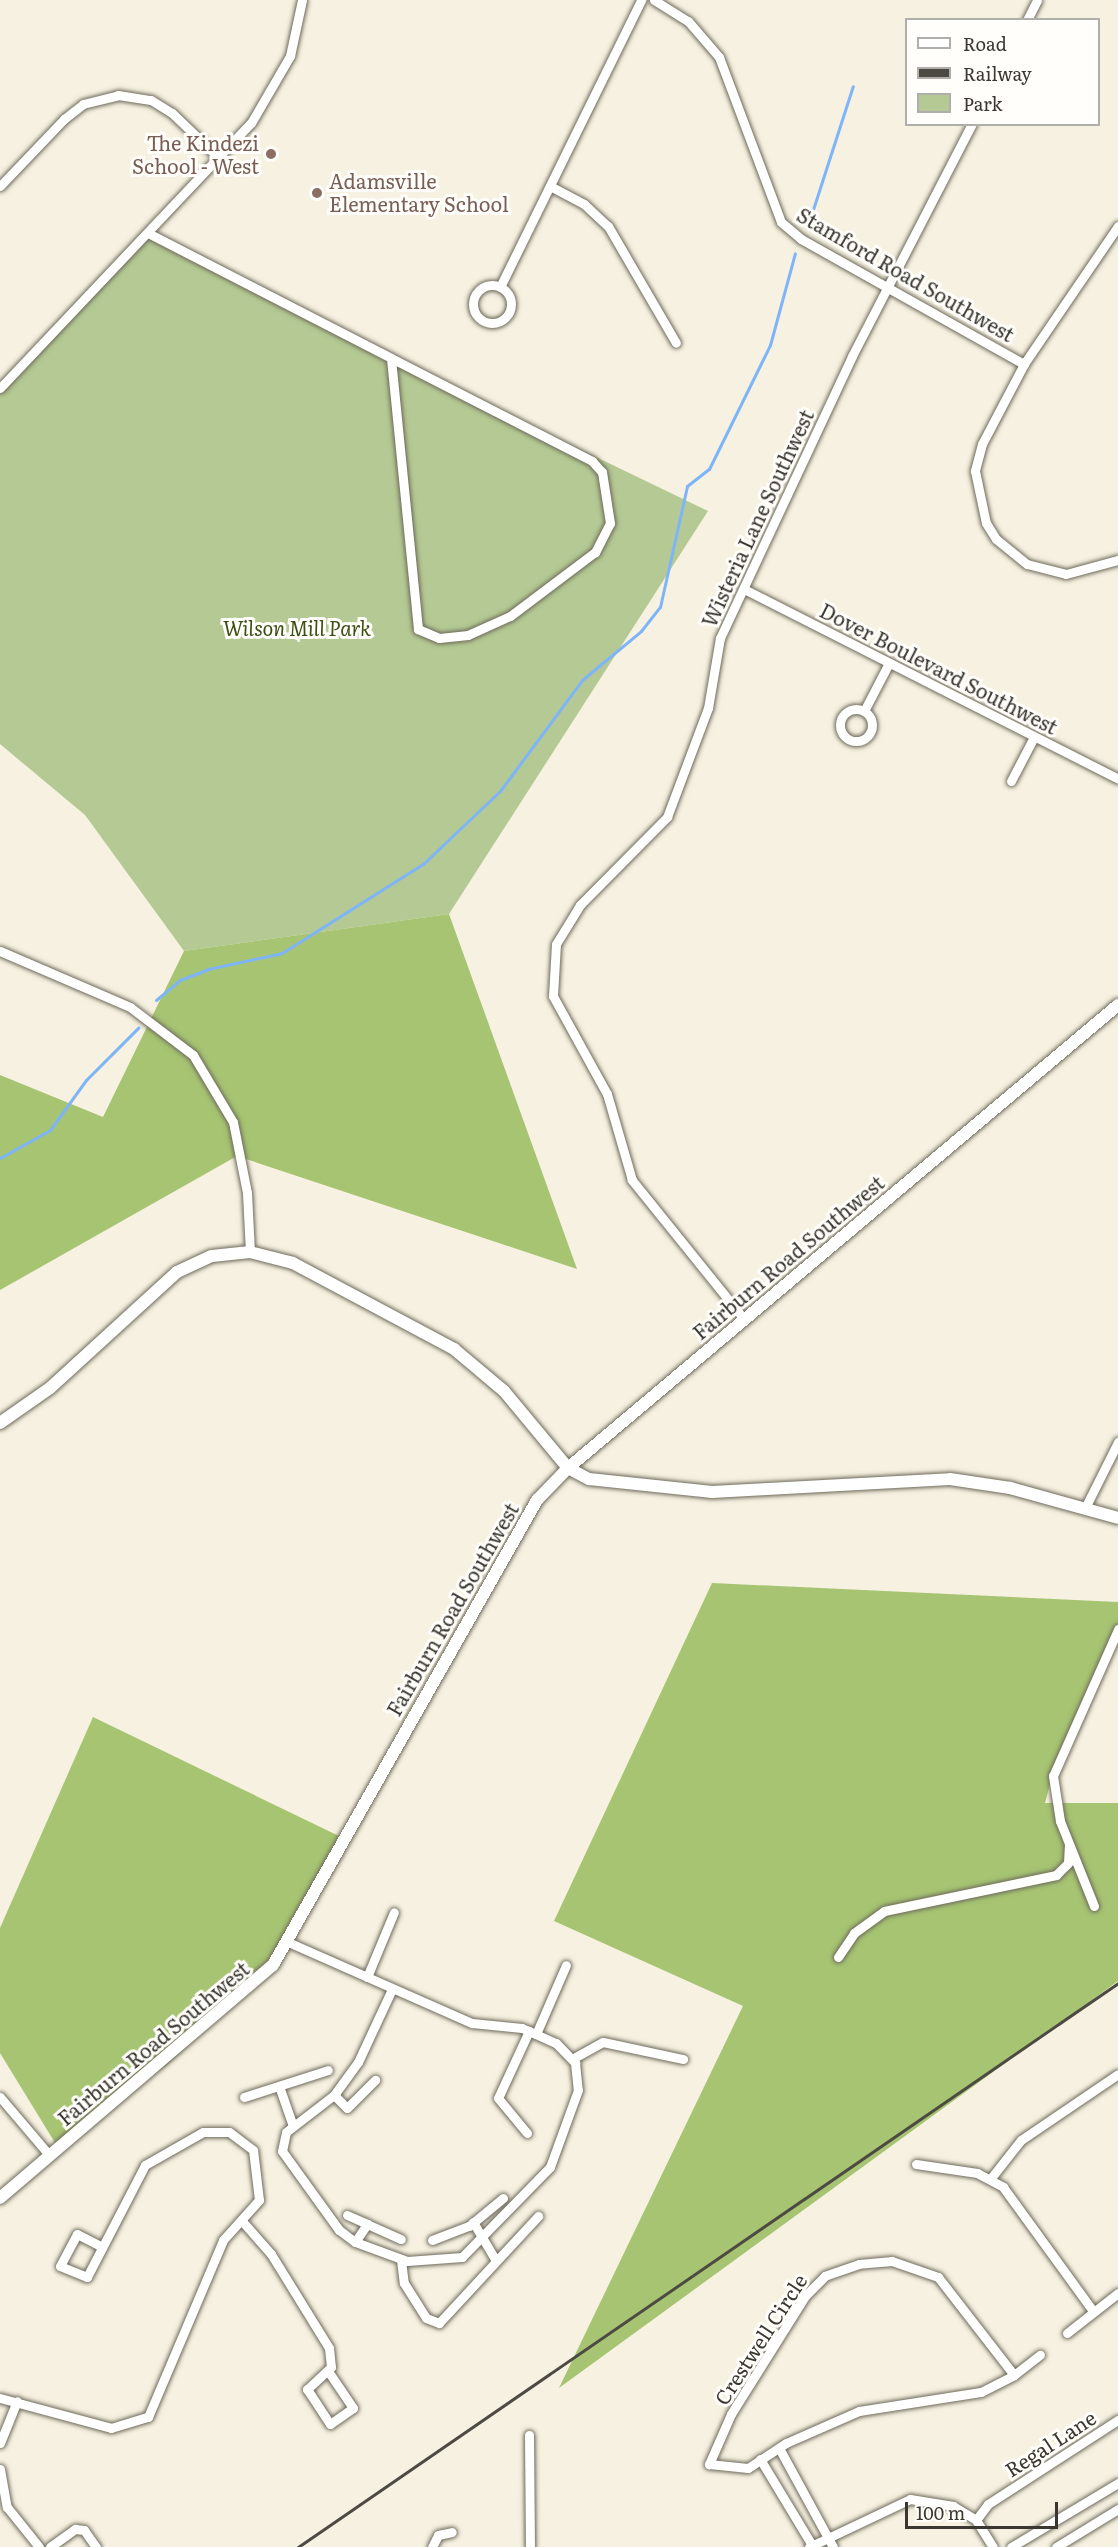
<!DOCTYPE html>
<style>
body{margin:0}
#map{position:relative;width:1118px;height:2547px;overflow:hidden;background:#f6f1e0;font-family:Literata,serif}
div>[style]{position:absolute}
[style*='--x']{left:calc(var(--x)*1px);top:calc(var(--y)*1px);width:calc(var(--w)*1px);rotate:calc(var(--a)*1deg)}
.green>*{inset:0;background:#b4c993}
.forest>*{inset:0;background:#a6c472}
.stream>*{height:3px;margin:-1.5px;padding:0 1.5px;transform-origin:1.5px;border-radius:1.5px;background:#7eb5f9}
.roads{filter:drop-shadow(0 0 2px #6e6a5b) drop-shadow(0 0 2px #6e6a5b)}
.minor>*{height:9px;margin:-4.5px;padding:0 4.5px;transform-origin:4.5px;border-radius:4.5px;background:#fff}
.minor>.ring{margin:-4.5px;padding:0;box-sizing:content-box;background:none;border:9px solid #fff;border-radius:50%}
.tertiary>*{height:12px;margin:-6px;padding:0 6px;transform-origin:6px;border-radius:6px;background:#fff}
.rail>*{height:3px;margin:-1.5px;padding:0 1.5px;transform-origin:1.5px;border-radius:1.5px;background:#4c4a42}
.dots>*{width:16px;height:16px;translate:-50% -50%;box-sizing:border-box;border:3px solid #fffefb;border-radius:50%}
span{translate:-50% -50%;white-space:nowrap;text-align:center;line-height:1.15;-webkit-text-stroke:6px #fffefb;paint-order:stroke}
.education-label{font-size:20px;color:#785e54}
.right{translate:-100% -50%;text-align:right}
.left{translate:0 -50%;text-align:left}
.street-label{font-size:20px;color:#393730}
.park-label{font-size:20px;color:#3c4f14;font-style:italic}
.legend{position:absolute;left:905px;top:18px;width:195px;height:108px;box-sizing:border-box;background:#fffefb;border:2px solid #b0aeaa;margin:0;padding:8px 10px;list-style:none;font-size:18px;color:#393730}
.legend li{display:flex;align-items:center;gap:12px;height:30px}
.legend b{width:30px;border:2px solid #b0aeaa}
.scale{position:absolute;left:905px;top:2502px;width:153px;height:27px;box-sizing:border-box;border:3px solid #393730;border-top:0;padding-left:8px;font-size:18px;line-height:21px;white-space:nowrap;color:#393730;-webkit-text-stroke:4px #fffefb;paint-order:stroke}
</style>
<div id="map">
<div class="green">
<div style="clip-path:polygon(150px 229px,300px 314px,708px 511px,449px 914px,184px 951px,85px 815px,0 744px,0 390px)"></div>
</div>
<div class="forest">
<div style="clip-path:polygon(449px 914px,577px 1269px,237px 1156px,0 1290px,0 1075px,103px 1117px,184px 951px)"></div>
<div style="clip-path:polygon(712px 1583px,1118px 1602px,1118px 1638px,1053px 1773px,1045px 1803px,1118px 1803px,1118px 1981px,559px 2388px,743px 2006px,554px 1921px)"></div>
<div style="clip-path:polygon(93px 1717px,341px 1837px,268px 1973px,167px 2065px,57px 2146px,0 2053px,0 1928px)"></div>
</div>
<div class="stream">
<div style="--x:807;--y:228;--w:149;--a:-72.1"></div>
<div style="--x:156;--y:1000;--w:31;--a:-40"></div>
<div style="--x:180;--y:980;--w:30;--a:-21"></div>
<div style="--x:208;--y:969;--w:76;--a:-12.2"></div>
<div style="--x:282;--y:953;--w:167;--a:-32.3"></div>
<div style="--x:423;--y:864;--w:106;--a:-43.5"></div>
<div style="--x:500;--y:791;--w:138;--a:-53.5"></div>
<div style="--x:582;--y:680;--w:77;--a:-39.7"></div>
<div style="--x:641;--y:631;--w:31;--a:-52"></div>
<div style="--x:660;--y:607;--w:124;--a:-77.4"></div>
<div style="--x:687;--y:486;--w:28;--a:-38"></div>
<div style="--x:709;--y:469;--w:138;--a:-63.8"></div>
<div style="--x:770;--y:345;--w:95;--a:-74.8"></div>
<div style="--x:0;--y:1158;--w:57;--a:-29.2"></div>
<div style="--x:50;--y:1130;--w:62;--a:-54.2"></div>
<div style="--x:86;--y:1080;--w:74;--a:-45"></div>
</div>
<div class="roads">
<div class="minor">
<div style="--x:654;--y:0;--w:40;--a:32"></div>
<div style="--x:688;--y:21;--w:48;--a:49.3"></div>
<div style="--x:719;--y:57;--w:176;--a:69.4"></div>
<div style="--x:781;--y:222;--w:26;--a:40"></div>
<div style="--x:801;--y:239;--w:256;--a:29.3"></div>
<div style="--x:1027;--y:20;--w:22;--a:-63"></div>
<div style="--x:0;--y:186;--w:93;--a:-46.3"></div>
<div style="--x:64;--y:119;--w:24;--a:-38"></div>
<div style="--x:83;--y:104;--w:36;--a:-14"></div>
<div style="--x:118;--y:95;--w:33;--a:9"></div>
<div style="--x:151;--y:100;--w:25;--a:32"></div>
<div style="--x:172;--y:113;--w:65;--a:43.8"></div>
<div style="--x:550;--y:186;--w:38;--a:28"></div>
<div style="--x:584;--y:204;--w:33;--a:43"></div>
<div style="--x:608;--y:226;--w:135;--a:59.8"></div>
<div style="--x:1118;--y:226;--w:167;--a:124.3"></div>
<div style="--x:1024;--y:364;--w:90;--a:117.7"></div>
<div style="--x:982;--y:444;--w:28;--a:105"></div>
<div style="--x:975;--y:471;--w:53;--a:78.1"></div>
<div style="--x:986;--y:523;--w:19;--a:58"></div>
<div style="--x:996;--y:539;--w:40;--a:39"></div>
<div style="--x:1027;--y:564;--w:40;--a:14.4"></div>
<div style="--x:1066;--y:574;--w:54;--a:-15.1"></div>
<div style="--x:148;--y:233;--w:273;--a:27.2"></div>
<div class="ring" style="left:473px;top:285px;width:29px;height:29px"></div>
<div style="--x:500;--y:287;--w:320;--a:-63.8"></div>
<div style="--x:391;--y:358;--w:226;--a:27.1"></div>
<div style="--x:592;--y:461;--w:15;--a:48"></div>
<div style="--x:602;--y:472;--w:52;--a:81.1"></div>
<div style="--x:610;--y:523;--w:33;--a:117"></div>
<div style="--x:595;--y:552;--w:106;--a:143"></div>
<div style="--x:510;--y:616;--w:46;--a:155.7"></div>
<div style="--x:468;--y:635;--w:29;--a:174"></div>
<div style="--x:439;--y:638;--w:23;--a:-157"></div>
<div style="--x:418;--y:629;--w:272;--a:-95.7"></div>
<div style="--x:0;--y:388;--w:365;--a:-46.6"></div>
<div style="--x:251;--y:123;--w:78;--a:-59.8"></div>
<div style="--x:290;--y:56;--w:57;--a:-77.9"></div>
<div style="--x:744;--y:589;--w:419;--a:26.9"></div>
<div class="ring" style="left:840px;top:709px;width:23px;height:23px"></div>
<div style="--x:864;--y:711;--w:54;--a:-62.5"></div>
<div style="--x:1011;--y:781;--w:50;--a:-62.4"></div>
<div style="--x:0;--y:951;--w:142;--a:23.3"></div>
<div style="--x:130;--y:1007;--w:79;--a:37.3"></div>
<div style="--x:193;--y:1055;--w:78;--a:59.2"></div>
<div style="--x:233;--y:1122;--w:72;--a:78.8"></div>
<div style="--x:247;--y:1193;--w:59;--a:87.1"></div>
<div style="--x:744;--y:1319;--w:179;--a:-128.9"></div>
<div style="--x:632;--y:1180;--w:90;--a:-106.2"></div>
<div style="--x:607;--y:1094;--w:112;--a:-118.9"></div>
<div style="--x:553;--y:996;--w:52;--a:-86.7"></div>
<div style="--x:556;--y:944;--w:46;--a:-58.4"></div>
<div style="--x:580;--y:905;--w:124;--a:-45.3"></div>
<div style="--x:667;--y:817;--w:116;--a:-69.4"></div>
<div style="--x:708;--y:708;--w:71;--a:-80.3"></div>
<div style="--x:720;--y:638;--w:311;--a:-64.9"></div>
<div style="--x:852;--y:356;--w:261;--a:-62.7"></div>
<div style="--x:1085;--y:1508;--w:74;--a:-63.4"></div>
<div style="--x:1094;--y:1906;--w:92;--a:-111.8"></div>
<div style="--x:1060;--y:1821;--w:46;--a:-98.8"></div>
<div style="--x:1053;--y:1776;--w:161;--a:-66.1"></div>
<div style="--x:288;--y:1942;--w:201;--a:23.8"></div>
<div style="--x:472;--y:2023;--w:50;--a:5.7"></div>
<div style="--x:522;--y:2028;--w:37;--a:24"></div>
<div style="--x:556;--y:2043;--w:28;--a:46"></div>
<div style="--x:575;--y:2063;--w:27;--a:84"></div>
<div style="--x:578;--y:2090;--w:82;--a:110"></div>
<div style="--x:550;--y:2167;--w:126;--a:134.4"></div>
<div style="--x:462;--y:2257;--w:55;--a:175.8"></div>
<div style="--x:407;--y:2261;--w:55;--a:-159.9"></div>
<div style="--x:355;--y:2242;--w:20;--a:-143"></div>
<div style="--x:339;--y:2230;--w:97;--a:-125.8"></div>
<div style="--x:282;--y:2151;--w:19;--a:-78"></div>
<div style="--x:286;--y:2132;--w:61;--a:-37.6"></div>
<div style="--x:334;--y:2095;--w:41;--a:-54"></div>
<div style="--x:358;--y:2062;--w:81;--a:-65"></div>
<div style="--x:838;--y:1957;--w:29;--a:-56"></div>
<div style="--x:854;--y:1933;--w:37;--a:-36"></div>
<div style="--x:884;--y:1911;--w:176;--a:-11.8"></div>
<div style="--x:1056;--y:1875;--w:17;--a:-45"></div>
<div style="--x:1068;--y:1863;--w:18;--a:-87"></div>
<div style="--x:367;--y:1977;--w:70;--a:-67.4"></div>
<div style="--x:536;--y:2034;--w:75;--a:-66.5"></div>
<div style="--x:572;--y:2059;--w:35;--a:-29"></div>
<div style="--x:603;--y:2042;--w:82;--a:12"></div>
<div style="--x:279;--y:2086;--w:42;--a:70.7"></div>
<div style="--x:334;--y:2095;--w:18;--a:45"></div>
<div style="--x:347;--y:2108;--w:40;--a:-45"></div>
<div style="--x:0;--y:2097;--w:77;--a:49.7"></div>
<div style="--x:244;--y:2097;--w:88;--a:-17.8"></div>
<div style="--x:527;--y:2133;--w:45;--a:-129.6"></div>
<div style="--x:498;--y:2098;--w:74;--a:-65.2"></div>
<div style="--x:916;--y:2164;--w:62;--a:8.4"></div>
<div style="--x:977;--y:2173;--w:30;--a:28"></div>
<div style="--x:1003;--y:2187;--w:153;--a:54"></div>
<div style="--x:991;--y:2178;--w:48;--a:-51.7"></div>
<div style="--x:1021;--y:2140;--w:117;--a:-34.2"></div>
<div style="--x:347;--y:2215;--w:22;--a:24"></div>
<div style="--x:242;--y:2221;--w:44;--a:48.7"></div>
<div style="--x:271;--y:2254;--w:110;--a:58.3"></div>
<div style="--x:329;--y:2348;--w:19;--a:84"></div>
<div style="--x:331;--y:2367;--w:33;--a:137"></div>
<div style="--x:307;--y:2389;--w:42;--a:56.7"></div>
<div style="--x:330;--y:2424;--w:28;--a:-35"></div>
<div style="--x:353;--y:2408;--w:45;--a:-124"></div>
<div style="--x:473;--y:2222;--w:43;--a:59.3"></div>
<div style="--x:432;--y:2240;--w:40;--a:-21"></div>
<div style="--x:469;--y:2226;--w:44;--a:-39.5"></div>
<div style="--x:355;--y:2242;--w:22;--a:-56"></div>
<div style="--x:367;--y:2224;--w:37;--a:24"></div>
<div style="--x:401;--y:2260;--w:23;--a:83"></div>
<div style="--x:404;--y:2283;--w:41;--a:57.8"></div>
<div style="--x:426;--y:2318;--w:14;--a:21"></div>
<div style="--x:439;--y:2323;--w:146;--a:-47.2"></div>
<div style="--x:1067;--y:2333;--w:65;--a:-38.1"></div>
<div style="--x:1014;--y:2375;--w:124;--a:-127.8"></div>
<div style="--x:938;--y:2277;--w:49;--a:-160.8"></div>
<div style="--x:892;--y:2261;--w:33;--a:175"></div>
<div style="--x:859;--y:2264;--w:36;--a:161"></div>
<div style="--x:825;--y:2276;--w:28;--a:135"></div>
<div style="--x:805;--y:2296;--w:139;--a:122.1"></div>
<div style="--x:731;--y:2414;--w:55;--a:113.7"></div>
<div style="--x:709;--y:2464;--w:39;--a:6"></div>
<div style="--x:748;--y:2468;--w:45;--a:-33.3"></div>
<div style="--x:786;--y:2443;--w:80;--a:-23.7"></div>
<div style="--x:859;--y:2411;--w:123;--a:-8.9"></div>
<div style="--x:981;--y:2392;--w:37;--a:-27"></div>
<div style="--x:1014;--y:2375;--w:33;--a:-38"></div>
<div style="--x:0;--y:2398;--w:115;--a:15.1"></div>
<div style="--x:111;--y:2428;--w:39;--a:-17"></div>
<div style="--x:148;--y:2417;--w:192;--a:-67"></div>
<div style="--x:223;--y:2240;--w:54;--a:-48"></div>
<div style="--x:259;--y:2200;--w:50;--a:-96.8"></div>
<div style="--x:253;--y:2150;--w:30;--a:-143"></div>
<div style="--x:229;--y:2132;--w:26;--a:180"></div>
<div style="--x:203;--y:2132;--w:67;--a:150.4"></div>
<div style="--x:145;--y:2165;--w:126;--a:117.4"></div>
<div style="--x:87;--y:2277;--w:29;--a:-158"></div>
<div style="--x:60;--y:2266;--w:36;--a:-62"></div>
<div style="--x:77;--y:2234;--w:28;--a:27"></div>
<div style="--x:529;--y:2435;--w:112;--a:89.5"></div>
<div style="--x:0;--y:2443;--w:45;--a:-68"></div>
<div style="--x:779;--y:2448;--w:113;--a:61.4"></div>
<div style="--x:760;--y:2459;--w:103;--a:58.9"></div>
<div style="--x:0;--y:2469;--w:39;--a:80"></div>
<div style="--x:7;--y:2507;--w:51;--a:51.3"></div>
<div style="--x:976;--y:2520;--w:20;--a:-53"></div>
<div style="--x:988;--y:2504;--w:155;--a:-32.9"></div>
<div style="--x:50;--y:2547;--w:31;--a:-36"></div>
<div style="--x:75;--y:2529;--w:9;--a:6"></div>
<div style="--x:84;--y:2530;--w:21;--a:55"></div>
<div style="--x:432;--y:2547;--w:13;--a:-63"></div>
<div style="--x:438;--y:2535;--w:14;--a:-12"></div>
<div style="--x:809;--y:2547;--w:112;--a:-25.4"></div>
<div style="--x:910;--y:2499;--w:44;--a:9.2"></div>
<div style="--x:953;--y:2506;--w:27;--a:31"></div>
<div style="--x:976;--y:2520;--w:32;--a:58"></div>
<div style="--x:1011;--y:2547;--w:125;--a:-30.9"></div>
<div style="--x:1056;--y:2547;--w:73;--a:-31.5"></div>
</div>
<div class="tertiary">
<div style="--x:0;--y:1423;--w:61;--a:-35"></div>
<div style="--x:50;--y:1388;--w:172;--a:-42.4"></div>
<div style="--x:177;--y:1272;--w:38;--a:-25"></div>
<div style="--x:212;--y:1256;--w:38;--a:-6"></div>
<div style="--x:250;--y:1252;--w:44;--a:14.3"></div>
<div style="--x:293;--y:1263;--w:183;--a:28.1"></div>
<div style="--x:454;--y:1349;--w:65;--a:40"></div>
<div style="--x:504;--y:1391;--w:100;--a:50.3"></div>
<div style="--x:568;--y:1468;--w:24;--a:28"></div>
<div style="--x:589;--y:1479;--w:124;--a:6"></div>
<div style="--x:712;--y:1492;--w:238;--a:-3.1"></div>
<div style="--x:950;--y:1479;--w:61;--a:8.5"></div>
<div style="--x:1010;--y:1488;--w:112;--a:15.5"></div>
<div style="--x:0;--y:2198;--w:359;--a:-40.5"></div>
<div style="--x:273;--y:1965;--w:535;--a:-60.41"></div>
<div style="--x:537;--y:1500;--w:45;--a:-45.9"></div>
<div style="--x:568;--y:1468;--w:719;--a:-40.09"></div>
</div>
</div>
<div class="rail">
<div style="--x:298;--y:2547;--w:995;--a:-34.52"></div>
</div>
<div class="dots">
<div style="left:271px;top:154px;background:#8d6e63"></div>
<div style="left:317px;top:193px;background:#8d6e63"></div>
</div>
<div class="education-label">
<span class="right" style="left:259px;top:154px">The Kindezi<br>School - West</span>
<span class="left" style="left:329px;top:192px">Adamsville<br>Elementary School</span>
</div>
<div class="street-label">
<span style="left:906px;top:274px;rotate:30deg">Stamford Road Southwest</span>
<span style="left:757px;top:518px;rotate:-65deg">Wisteria Lane Southwest</span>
<span style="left:939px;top:668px;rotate:27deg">Dover Boulevard Southwest</span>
<span style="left:788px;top:1257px;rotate:-40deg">Fairburn Road Southwest</span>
<span style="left:452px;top:1609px;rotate:-60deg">Fairburn Road Southwest</span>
<span style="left:153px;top:2043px;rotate:-40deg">Fairburn Road Southwest</span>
<span style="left:760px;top:2339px;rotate:-57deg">Crestwell Circle</span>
<span style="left:1050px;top:2443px;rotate:-33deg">Regal Lane</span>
</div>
<div class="park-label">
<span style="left:297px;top:627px">Wilson Mill Park</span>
</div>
<ul class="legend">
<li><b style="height:8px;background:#fff"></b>Road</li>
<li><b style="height:8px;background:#4c4a42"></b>Railway</li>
<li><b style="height:16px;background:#b4c993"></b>Park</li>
</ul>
<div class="scale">100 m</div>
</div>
